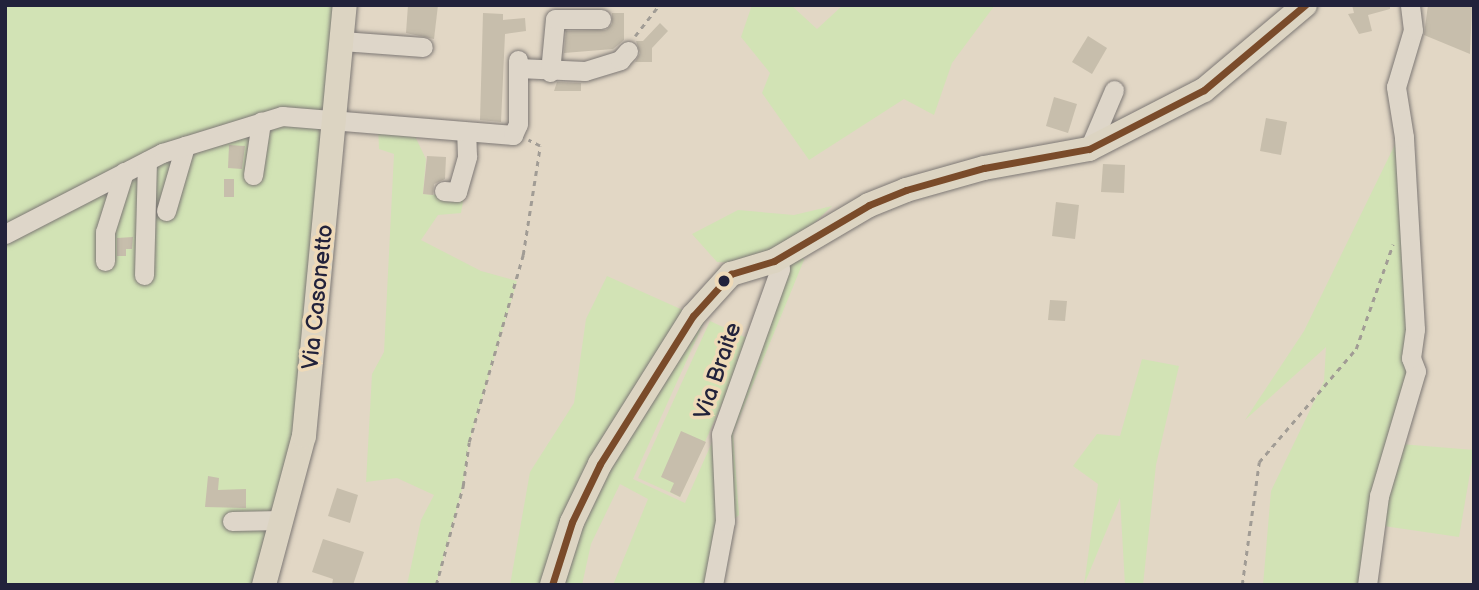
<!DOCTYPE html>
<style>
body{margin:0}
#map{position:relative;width:1479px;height:590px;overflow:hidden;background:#e2d7c5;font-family:"Balsamiq Sans",sans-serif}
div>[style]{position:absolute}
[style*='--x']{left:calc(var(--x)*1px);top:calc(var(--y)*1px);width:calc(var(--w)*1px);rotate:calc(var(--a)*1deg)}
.green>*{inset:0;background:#d2e3b5}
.building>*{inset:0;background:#c7beac}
.path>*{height:2.5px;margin-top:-1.25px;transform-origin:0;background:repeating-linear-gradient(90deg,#a19c95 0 5px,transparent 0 10px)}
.roads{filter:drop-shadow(0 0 2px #7d7875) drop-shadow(0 0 2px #7d7875)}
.minor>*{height:19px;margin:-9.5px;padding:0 9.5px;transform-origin:9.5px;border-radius:9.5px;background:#ded6c9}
.major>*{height:24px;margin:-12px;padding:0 12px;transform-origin:12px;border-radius:12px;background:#dcd4c2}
.bus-1>*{height:7px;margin:-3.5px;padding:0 3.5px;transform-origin:3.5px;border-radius:3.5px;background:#7a4b2a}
.dots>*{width:19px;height:19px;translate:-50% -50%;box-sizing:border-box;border:4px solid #efdab8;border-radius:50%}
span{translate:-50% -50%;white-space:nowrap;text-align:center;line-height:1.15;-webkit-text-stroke:7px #efdab8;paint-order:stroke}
.street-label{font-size:23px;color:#22223b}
.frame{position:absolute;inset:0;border:7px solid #22223b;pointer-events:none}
</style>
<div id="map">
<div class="green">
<div style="clip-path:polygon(5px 5px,335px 5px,311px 365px,256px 585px,5px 585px)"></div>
<div style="clip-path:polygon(752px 5px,791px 5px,817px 29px,843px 5px,995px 5px,952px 63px,934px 115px,904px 99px,809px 160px,762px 93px,770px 73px,741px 37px)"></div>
<div style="clip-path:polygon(378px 126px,411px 128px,426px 159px,423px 194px,464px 196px,461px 213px,438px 215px,421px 240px,481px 271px,517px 281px,469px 442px,463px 486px,436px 585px,407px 585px,421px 520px,434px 495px,397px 478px,366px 482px,372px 374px,384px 352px,394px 154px,379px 149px)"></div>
<div style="clip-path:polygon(1403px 128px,1416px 343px,1388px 443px,1474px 450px,1459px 537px,1370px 524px,1360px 585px,1263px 585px,1271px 491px,1324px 381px,1326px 347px,1245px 420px,1304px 331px)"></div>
<div style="clip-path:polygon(832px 206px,799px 238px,804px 260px,733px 433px,739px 515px,724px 527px,713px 585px,613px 585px,648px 499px,620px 484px,591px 544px,582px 585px,510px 585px,530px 472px,574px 403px,586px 319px,607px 276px,705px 320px,633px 479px,685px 503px,790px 267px,717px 262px,692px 234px,738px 210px,794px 215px)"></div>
<div style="clip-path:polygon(710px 321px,751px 340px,680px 497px,638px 478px)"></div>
<div style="clip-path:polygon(1142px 359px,1179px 366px,1156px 465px,1143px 585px,1125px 585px,1120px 498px,1084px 585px,1098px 484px,1073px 466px,1097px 434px,1120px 436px)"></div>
</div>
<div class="building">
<div style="clip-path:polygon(408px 5px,438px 5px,434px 39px,406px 33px)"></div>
<div style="clip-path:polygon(1352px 5px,1390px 5px,1390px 9px,1368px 15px,1372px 31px,1359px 34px,1348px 14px,1354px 13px)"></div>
<div style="clip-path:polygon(1428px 5px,1472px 5px,1470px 54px,1424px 35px)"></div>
<div style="clip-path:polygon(483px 13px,503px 14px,503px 20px,525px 18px,526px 31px,505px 34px,501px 122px,480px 120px)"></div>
<div style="clip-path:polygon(612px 13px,624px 13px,624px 40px,613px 49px,564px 53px,566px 31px,606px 30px,612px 24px)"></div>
<div style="clip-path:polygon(660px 23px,668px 31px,652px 48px,652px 62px,635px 62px,640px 53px,636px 41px,643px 41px)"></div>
<div style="clip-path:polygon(1088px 36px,1107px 48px,1092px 74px,1072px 62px)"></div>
<div style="clip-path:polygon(557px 82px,581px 83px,581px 91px,554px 91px)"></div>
<div style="clip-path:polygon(1054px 97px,1077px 104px,1068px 133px,1046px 126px)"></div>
<div style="clip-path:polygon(1266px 118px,1287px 122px,1281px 155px,1260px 151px)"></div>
<div style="clip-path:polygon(229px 145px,245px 146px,242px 169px,228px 168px)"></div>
<div style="clip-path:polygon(427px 156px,446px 157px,445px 179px,434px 184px,433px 195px,423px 194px)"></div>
<div style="clip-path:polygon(1103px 164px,1125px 165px,1124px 193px,1101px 192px)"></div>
<div style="clip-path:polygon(224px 179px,234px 179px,234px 197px,224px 197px)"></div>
<div style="clip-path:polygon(1056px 202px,1079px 205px,1075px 239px,1052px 236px)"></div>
<div style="clip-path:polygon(133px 237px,132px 249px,126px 249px,126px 256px,117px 256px,117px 238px)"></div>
<div style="clip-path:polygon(1050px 300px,1067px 301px,1065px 321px,1048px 320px)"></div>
<div style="clip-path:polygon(681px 431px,706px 442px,680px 497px,670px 492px,674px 483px,661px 477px)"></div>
<div style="clip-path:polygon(208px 476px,219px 478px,218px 490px,246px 489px,246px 508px,205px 507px)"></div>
<div style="clip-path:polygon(337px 488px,358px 495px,350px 523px,328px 516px)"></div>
<div style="clip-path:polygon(323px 539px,364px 552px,353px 585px,332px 585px,333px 579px,312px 572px)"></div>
</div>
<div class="path">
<div style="--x:635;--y:36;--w:39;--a:-52"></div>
<div style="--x:436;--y:585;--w:103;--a:-74.7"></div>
<div style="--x:463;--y:486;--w:44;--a:-82.2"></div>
<div style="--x:469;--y:442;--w:195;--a:-73.9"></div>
<div style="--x:523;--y:255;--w:110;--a:-81.1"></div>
<div style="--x:540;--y:146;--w:13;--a:-153"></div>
<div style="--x:1242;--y:585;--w:124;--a:-82.1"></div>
<div style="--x:1259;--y:462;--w:149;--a:-49.4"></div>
<div style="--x:1356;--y:349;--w:111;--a:-70.6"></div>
</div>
<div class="roads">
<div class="minor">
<div style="--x:342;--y:41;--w:81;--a:4.2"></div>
<div style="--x:518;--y:68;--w:67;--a:2.6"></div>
<div style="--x:585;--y:71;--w:37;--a:-17"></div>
<div style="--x:620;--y:60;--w:12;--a:-48"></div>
<div style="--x:550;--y:72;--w:53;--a:-84.6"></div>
<div style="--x:555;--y:19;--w:46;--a:0"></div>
<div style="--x:1089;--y:149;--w:64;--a:-67"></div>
<div style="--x:253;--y:175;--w:54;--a:-81.4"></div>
<div style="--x:444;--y:191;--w:13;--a:4"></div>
<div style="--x:457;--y:192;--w:37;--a:-74"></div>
<div style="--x:467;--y:156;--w:24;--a:-92"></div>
<div style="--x:166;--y:211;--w:68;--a:-73.7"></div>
<div style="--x:5;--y:234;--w:177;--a:-27.3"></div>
<div style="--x:162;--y:153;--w:126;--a:-17.1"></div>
<div style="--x:282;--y:116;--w:232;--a:4.7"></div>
<div style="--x:513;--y:135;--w:12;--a:-66"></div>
<div style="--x:518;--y:124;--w:64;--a:-90"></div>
<div style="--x:105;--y:261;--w:29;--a:-90"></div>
<div style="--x:105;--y:232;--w:63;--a:-72.4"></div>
<div style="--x:144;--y:275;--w:114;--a:-88.5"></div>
<div style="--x:232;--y:521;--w:49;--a:-1.2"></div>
<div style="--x:713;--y:585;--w:65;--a:-79.4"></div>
<div style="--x:725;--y:521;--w:87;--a:-92.6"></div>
<div style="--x:721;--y:434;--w:175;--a:-70.3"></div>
<div style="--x:780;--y:269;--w:11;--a:-100"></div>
<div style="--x:1367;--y:585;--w:90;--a:-82.3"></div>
<div style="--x:1379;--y:496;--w:130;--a:-73.5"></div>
<div style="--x:1416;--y:371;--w:14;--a:-111"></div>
<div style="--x:1411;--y:358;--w:29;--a:-82"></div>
<div style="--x:1415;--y:329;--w:192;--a:-93.3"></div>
<div style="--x:1404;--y:137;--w:51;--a:-99.1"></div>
<div style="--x:1396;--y:87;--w:59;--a:-73.4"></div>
<div style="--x:1413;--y:30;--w:25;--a:-97"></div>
</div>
<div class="major">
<div style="--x:264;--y:585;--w:154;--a:-75"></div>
<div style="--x:304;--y:436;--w:433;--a:-84.6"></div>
<div style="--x:552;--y:585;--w:66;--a:-72.4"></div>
<div style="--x:572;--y:522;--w:64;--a:-64.2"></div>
<div style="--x:600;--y:464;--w:175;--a:-57.9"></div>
<div style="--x:693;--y:316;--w:57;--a:-47.9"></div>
<div style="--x:731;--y:274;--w:45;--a:-16.8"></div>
<div style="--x:774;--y:261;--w:110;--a:-30.5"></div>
<div style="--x:869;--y:205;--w:40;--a:-22"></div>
<div style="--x:906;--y:190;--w:81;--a:-15.8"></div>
<div style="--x:984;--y:168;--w:107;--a:-10.3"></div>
<div style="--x:1089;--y:149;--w:129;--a:-27.2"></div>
<div style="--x:1204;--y:90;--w:132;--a:-40.1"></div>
</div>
</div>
<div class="bus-1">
<div style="--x:552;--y:585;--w:66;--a:-72.4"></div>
<div style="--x:572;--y:522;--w:64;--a:-64.2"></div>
<div style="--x:600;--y:464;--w:175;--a:-57.9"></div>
<div style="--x:693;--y:316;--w:57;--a:-47.9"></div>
<div style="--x:731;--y:274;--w:45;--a:-16.8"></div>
<div style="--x:774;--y:261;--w:110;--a:-30.5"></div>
<div style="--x:869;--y:205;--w:40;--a:-22"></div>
<div style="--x:906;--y:190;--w:81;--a:-15.8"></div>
<div style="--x:984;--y:168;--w:107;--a:-10.3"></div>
<div style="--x:1089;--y:149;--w:129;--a:-27.2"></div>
<div style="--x:1204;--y:90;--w:132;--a:-40.1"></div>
</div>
<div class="dots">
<div style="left:724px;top:281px;background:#22223b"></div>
</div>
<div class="street-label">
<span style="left:318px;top:297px;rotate:-84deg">Via Casonetto</span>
<span style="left:718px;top:371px;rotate:-71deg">Via Braite</span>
</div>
<div class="frame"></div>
</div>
